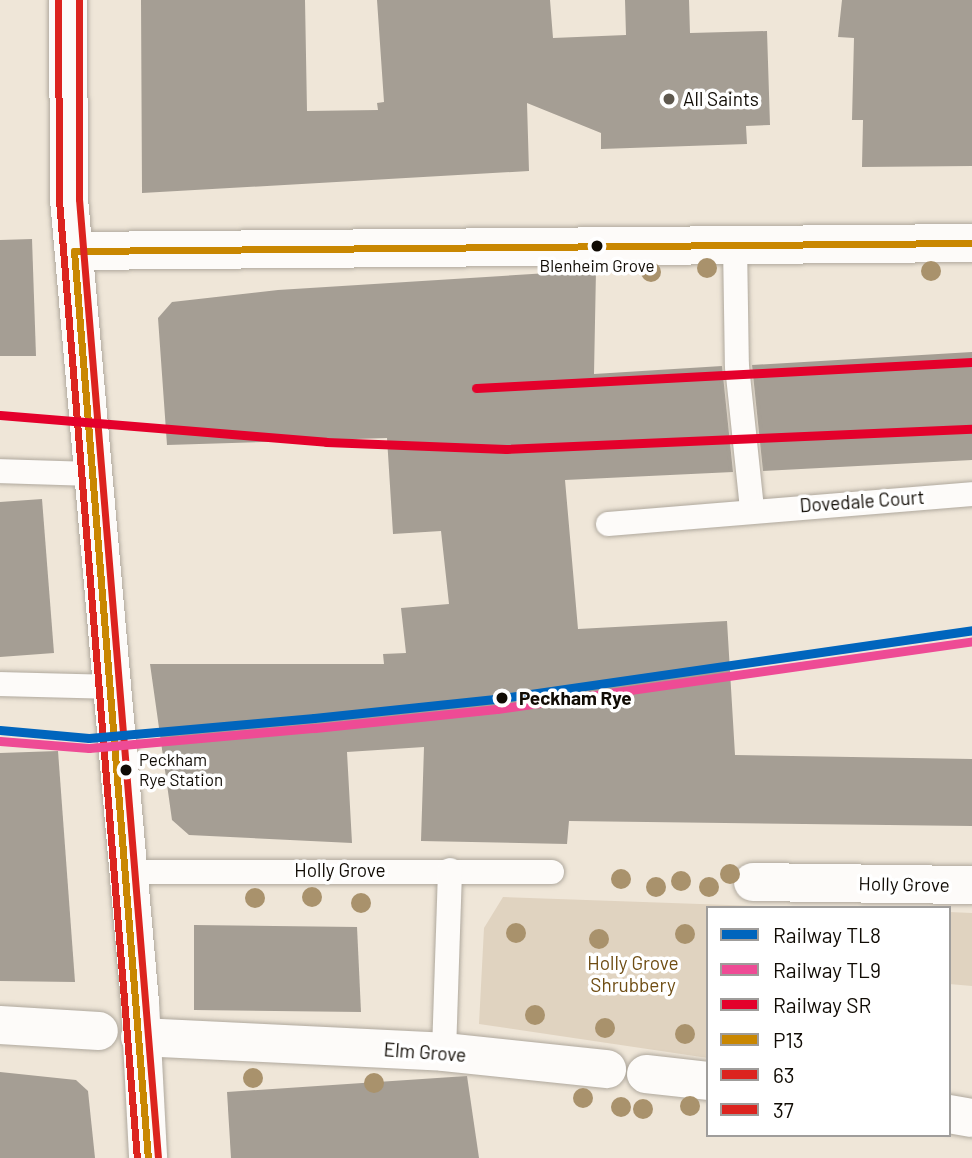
<!DOCTYPE html>
<style>
body{margin:0}
#map{position:relative;width:972px;height:1158px;overflow:hidden;background:#efe6d8;font-family:Barlow,sans-serif}
div>[style]{position:absolute}
[style*='--x']{left:calc(var(--x)*1px);top:calc(var(--y)*1px);width:calc(var(--w)*1px);rotate:calc(var(--a)*1deg)}
.green>*{inset:0;background:#e0d3c0}
.building>*{inset:0;background:#a59e94}
.roads{filter:drop-shadow(0 0 2px #afa89d) drop-shadow(0 0 2px #afa89d)}
.lane>*{height:24px;margin:-12px;padding:0 12px;transform-origin:12px;border-radius:12px;background:#fdfbf9}
.street>*{height:38px;margin:-19px;padding:0 19px;transform-origin:19px;border-radius:19px;background:#fdfbf9}
.bus-1>*{height:7px;margin:-3.5px;padding:0 3.5px;transform-origin:3.5px;border-radius:3.5px;background:#c98701}
.bus-2>*{height:7px;margin:-3.5px;padding:0 3.5px;transform-origin:3.5px;border-radius:3.5px;background:#dc241f}
.bus-3>*{height:7px;margin:-3.5px;padding:0 3.5px;transform-origin:3.5px;border-radius:3.5px;background:#dc241f}
.rail-1>*{height:9px;margin:-4.5px;padding:0 4.5px;transform-origin:4.5px;border-radius:4.5px;background:#0065bd}
.rail-2>*{height:9px;margin:-4.5px;padding:0 4.5px;transform-origin:4.5px;border-radius:4.5px;background:#ee4b95}
.rail-3>*{height:9px;margin:-4.5px;padding:0 4.5px;transform-origin:4.5px;border-radius:4.5px;background:#e4002b}
.trees>*{width:20px;height:20px;margin:-10px;border-radius:50%;background:#a9926c}
.dots>*{width:19px;height:19px;translate:-50% -50%;box-sizing:border-box;border:4px solid #fff;border-radius:50%}
span{translate:-50% -50%;white-space:nowrap;text-align:center;line-height:1.15;-webkit-text-stroke:7px #fff;paint-order:stroke}
.bus-label{font-size:17px;color:#100b04}
.left{translate:0 -50%;text-align:left}
.poi-label{font-size:19px;color:#100b04}
.street-label{font-size:19px;color:#100b04}
.stop-label{font-size:19px;color:#100b04;font-weight:700}
.park-label{font-size:19px;color:#6f4d13}
.legend{position:absolute;left:706px;top:906px;width:245px;height:231px;box-sizing:border-box;background:#fff;border:2px solid #9f9d9b;margin:0;padding:9px 12px;list-style:none;font-size:21px;color:#100b04}
.legend li{display:flex;align-items:center;gap:14px;height:35px}
.legend b{width:35px;border:2px solid #9f9d9b}
</style>
<div id="map">
<div class="green">
<div style="clip-path:polygon(503px 897px,816px 908px,708px 908px,708px 1058px,479px 1024px,484px 928px)"></div>
<div style="clip-path:polygon(949px 912px,972px 913px,972px 986px,949px 984px)"></div>
</div>
<div class="building">
<div style="clip-path:polygon(141px 0,305px 0,307px 111px,378px 110px,377px 103px,384px 102px,377px 0,550px 0,553px 38px,626px 35px,625px 0,689px 0,690px 33px,767px 31px,770px 125px,746px 126px,747px 144px,601px 149px,601px 133px,527px 103px,529px 171px,142px 193px)"></div>
<div style="clip-path:polygon(842px 0,972px 0,972px 166px,862px 167px,863px 120px,852px 120px,854px 38px,838px 37px)"></div>
<div style="clip-path:polygon(32px 239px,36px 356px,0 356px,0 240px)"></div>
<div style="clip-path:polygon(596px 270px,594px 374px,722px 366px,733px 472px,565px 480px,578px 629px,727px 621px,735px 755px,972px 759px,972px 826px,569px 821px,567px 844px,421px 841px,424px 747px,347px 752px,352px 843px,189px 835px,172px 820px,150px 664px,384px 664px,383px 654px,406px 653px,401px 608px,449px 604px,441px 531px,393px 534px,387px 438px,167px 445px,158px 318px,172px 302px,278px 290px)"></div>
<div style="clip-path:polygon(972px 352px,972px 460px,763px 471px,752px 365px)"></div>
<div style="clip-path:polygon(42px 499px,54px 653px,0 657px,0 502px)"></div>
<div style="clip-path:polygon(58px 751px,75px 982px,0 981px,0 753px)"></div>
<div style="clip-path:polygon(194px 925px,357px 927px,361px 1012px,194px 1010px)"></div>
<div style="clip-path:polygon(0 1072px,76px 1080px,88px 1091px,95px 1158px,0 1158px)"></div>
<div style="clip-path:polygon(467px 1076px,479px 1158px,231px 1158px,227px 1092px)"></div>
</div>
<div class="roads">
<div class="lane">
<div style="--x:735;--y:244;--w:122;--a:89.1"></div>
<div style="--x:737;--y:366;--w:143;--a:84"></div>
<div style="--x:0;--y:471;--w:96;--a:1.8"></div>
<div style="--x:608;--y:524;--w:365;--a:-4.7"></div>
<div style="--x:0;--y:684;--w:114;--a:1.5"></div>
<div style="--x:127;--y:872;--w:425;--a:0"></div>
<div style="--x:444;--y:1052;--w:182;--a:-88.1"></div>
</div>
<div class="street">
<div style="--x:68;--y:0;--w:199;--a:89.7"></div>
<div style="--x:69;--y:199;--w:807;--a:84.95"></div>
<div style="--x:140;--y:1003;--w:155;--a:87"></div>
<div style="--x:74;--y:251;--w:898;--a:-0.51"></div>
<div style="--x:753;--y:882;--w:219;--a:0.8"></div>
<div style="--x:0;--y:1025;--w:99;--a:3.5"></div>
<div style="--x:140;--y:1037;--w:304;--a:2.8"></div>
<div style="--x:444;--y:1052;--w:164;--a:6"></div>
<div style="--x:646;--y:1074;--w:62;--a:6.4"></div>
<div style="--x:949;--y:1114;--w:23;--a:10"></div>
</div>
</div>
<div class="bus-1">
<div style="--x:74;--y:251;--w:910;--a:85.34"></div>
<div style="--x:74;--y:251;--w:898;--a:-0.51"></div>
</div>
<div class="bus-2">
<div style="--x:58;--y:0;--w:200;--a:89.7"></div>
<div style="--x:59;--y:200;--w:961;--a:85.35"></div>
</div>
<div class="bus-3">
<div style="--x:79;--y:0;--w:199;--a:90"></div>
<div style="--x:79;--y:199;--w:961;--a:85.29"></div>
</div>
<div class="rail-1">
<div style="--x:0;--y:730;--w:89;--a:5.1"></div>
<div style="--x:89;--y:738;--w:226;--a:-5.1"></div>
<div style="--x:314;--y:718;--w:182;--a:-6"></div>
<div style="--x:495;--y:699;--w:482;--a:-8.2"></div>
</div>
<div class="rail-2">
<div style="--x:0;--y:741;--w:89;--a:4.5"></div>
<div style="--x:89;--y:748;--w:227;--a:-5.1"></div>
<div style="--x:315;--y:728;--w:183;--a:-6"></div>
<div style="--x:497;--y:709;--w:480;--a:-8.1"></div>
</div>
<div class="rail-3">
<div style="--x:476;--y:388;--w:497;--a:-3"></div>
<div style="--x:0;--y:415;--w:327;--a:4.7"></div>
<div style="--x:326;--y:442;--w:180;--a:2.2"></div>
<div style="--x:506;--y:449;--w:466;--a:-2.5"></div>
</div>
<div class="trees">
<div style="left:707px;top:268px"></div>
<div style="left:931px;top:271px"></div>
<div style="left:651px;top:272px"></div>
<div style="left:730px;top:874px"></div>
<div style="left:621px;top:879px"></div>
<div style="left:681px;top:881px"></div>
<div style="left:656px;top:887px"></div>
<div style="left:709px;top:887px"></div>
<div style="left:312px;top:897px"></div>
<div style="left:255px;top:898px"></div>
<div style="left:361px;top:903px"></div>
<div style="left:516px;top:933px"></div>
<div style="left:685px;top:934px"></div>
<div style="left:599px;top:939px"></div>
<div style="left:535px;top:1015px"></div>
<div style="left:605px;top:1028px"></div>
<div style="left:685px;top:1034px"></div>
<div style="left:253px;top:1078px"></div>
<div style="left:374px;top:1083px"></div>
<div style="left:583px;top:1098px"></div>
<div style="left:690px;top:1106px"></div>
<div style="left:621px;top:1107px"></div>
<div style="left:643px;top:1109px"></div>
</div>
<div class="dots">
<div style="left:669px;top:99px;background:#5e584e"></div>
<div style="left:597px;top:246px;background:#100b04"></div>
<div style="left:502px;top:698px;background:#100b04"></div>
<div style="left:126px;top:770px;background:#100b04"></div>
</div>
<div class="bus-label">
<span style="left:597px;top:266px">Blenheim Grove</span>
<span class="left" style="left:139px;top:770px">Peckham<br>Rye Station</span>
</div>
<div class="poi-label">
<span class="left" style="left:683px;top:99px">All Saints</span>
</div>
<div class="street-label">
<span style="left:862px;top:501px;rotate:-4deg">Dovedale Court</span>
<span style="left:340px;top:870px">Holly Grove</span>
<span style="left:904px;top:884px;rotate:1deg">Holly Grove</span>
<span style="left:425px;top:1052px;rotate:4deg">Elm Grove</span>
</div>
<div class="stop-label">
<span class="left" style="left:519px;top:698px">Peckham Rye</span>
</div>
<div class="park-label">
<span style="left:633px;top:974px">Holly Grove<br>Shrubbery</span>
</div>
<ul class="legend">
<li><b style="height:9px;background:#0065bd"></b>Railway TL8</li>
<li><b style="height:9px;background:#ee4b95"></b>Railway TL9</li>
<li><b style="height:9px;background:#e4002b"></b>Railway SR</li>
<li><b style="height:9px;background:#c98701"></b>P13</li>
<li><b style="height:9px;background:#dc241f"></b>63</li>
<li><b style="height:9px;background:#dc241f"></b>37</li>
</ul>
</div>
